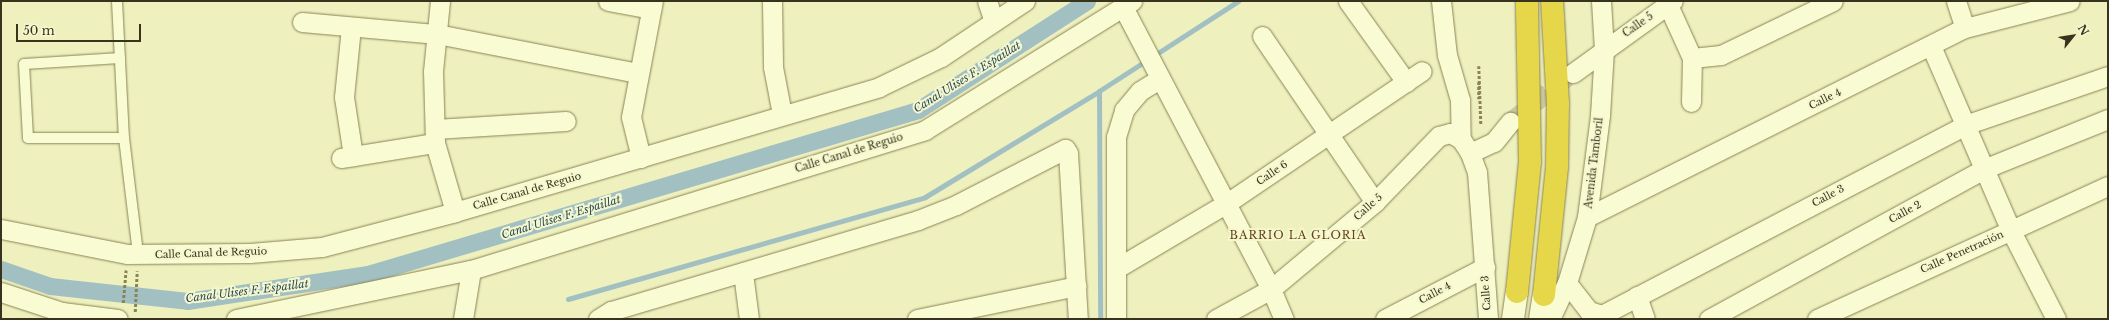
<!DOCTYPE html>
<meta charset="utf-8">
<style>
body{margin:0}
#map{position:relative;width:2109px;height:320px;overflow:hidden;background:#eef0be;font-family:"Libre Baskerville",serif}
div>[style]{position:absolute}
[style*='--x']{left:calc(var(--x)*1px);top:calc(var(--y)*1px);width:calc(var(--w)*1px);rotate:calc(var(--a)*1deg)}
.stream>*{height:5px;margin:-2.5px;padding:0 2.5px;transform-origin:2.5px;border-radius:2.5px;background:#a2c0c2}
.canal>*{height:17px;margin:-8.5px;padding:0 8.5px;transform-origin:8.5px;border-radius:8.5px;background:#a2c0c2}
.minor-tunnel>*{height:19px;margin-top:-9.5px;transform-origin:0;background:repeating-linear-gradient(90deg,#caca9e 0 19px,transparent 0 29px)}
.path>*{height:2.5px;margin-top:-1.25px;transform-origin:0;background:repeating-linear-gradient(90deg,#8a8356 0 3px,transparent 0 5px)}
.roads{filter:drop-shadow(0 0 1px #8a8356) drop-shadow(0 0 1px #8a8356)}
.service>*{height:10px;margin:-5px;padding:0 5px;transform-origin:5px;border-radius:5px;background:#f9fbd2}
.minor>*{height:19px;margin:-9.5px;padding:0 9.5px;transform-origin:9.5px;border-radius:9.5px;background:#f9fbd2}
.secondary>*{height:22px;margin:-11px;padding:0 11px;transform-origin:11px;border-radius:11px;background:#f9fbd2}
.motorway>*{height:22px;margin:-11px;padding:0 11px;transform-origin:11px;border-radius:11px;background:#e5d749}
span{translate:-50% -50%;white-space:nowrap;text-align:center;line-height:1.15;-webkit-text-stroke:4px #f5f7ce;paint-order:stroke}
.street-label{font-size:10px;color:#38331c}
.water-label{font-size:11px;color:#2a4b59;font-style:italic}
.neighbourhood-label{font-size:11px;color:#674419;letter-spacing:1px}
.frame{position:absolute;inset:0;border:2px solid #38331c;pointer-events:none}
.north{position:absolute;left:2053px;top:16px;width:40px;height:40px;-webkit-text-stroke:3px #f5f7ce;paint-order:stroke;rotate:60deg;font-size:11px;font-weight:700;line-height:16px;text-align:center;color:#38331c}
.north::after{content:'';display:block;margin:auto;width:14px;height:18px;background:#38331c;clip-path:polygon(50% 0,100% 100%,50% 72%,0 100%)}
.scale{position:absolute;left:16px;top:24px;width:125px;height:18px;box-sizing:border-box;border:2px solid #38331c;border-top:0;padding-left:5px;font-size:12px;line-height:14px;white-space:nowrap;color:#38331c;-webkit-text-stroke:3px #f5f7ce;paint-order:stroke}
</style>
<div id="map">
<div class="stream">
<div style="--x:1099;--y:91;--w:228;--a:89.7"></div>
<div style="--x:568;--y:299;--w:371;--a:-15.9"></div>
<div style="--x:925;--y:197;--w:204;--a:-31.3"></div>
<div style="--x:1099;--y:91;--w:166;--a:-32.9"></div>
</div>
<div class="canal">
<div style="--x:1;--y:269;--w:52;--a:19.1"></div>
<div style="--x:50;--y:286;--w:138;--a:6.2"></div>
<div style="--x:187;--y:301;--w:183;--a:-8.5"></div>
<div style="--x:368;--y:274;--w:574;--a:-16.6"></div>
<div style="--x:918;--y:110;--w:201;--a:-32.8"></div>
</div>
<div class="minor-tunnel">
<div style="--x:1510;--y:122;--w:73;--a:-38.3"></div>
</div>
<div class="path">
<div style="--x:1479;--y:66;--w:58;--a:88"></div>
<div style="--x:1479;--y:82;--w:17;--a:90"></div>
<div style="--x:123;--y:303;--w:33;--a:-85"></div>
<div style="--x:135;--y:312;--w:41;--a:-87.2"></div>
</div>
<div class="roads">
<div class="service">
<div style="--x:117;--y:1;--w:137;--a:87.1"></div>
<div style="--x:124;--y:138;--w:117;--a:83.1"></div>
<div style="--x:120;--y:58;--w:96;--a:176.4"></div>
<div style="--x:24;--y:64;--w:74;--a:86.9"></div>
<div style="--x:28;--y:138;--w:96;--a:0"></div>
</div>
<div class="minor">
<div style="--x:440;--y:1;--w:70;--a:95.7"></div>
<div style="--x:433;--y:71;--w:72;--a:88.4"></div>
<div style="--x:435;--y:143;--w:72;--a:73.8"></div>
<div style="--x:608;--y:1;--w:44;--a:10.5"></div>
<div style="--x:772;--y:1;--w:66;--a:89.1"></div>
<div style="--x:773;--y:67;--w:48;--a:79.2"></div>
<div style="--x:987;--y:1;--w:21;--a:71"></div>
<div style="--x:1348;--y:1;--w:100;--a:54.4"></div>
<div style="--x:1441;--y:1;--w:54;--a:83.7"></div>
<div style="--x:1447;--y:55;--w:47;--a:73.9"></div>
<div style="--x:1460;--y:100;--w:39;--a:89"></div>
<div style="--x:1956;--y:1;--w:28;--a:72"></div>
<div style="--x:1668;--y:5;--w:58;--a:65.6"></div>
<div style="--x:1692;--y:58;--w:29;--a:-6"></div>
<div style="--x:1721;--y:55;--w:124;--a:-25.7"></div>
<div style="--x:1123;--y:7;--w:318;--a:62.3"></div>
<div style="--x:1271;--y:289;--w:33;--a:67"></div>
<div style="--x:302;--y:22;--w:136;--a:5.1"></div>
<div style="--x:437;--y:34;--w:205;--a:11"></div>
<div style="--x:351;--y:27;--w:70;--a:95.7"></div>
<div style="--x:344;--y:97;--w:60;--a:81.3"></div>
<div style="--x:1262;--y:36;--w:201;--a:55.8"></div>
<div style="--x:1931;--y:46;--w:202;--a:66.6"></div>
<div style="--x:2011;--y:231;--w:99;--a:62.9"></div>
<div style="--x:1573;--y:73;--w:123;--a:-35.8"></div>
<div style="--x:1691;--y:102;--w:44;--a:-88.7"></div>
<div style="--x:435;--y:129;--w:131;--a:-3.5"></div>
<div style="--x:1470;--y:153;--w:26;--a:-25"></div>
<div style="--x:1494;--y:142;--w:26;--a:-51"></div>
<div style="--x:341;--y:158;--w:95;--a:-9.1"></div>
<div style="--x:641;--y:158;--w:42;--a:-103.7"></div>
<div style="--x:631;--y:117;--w:118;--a:-79.3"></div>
<div style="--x:1587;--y:217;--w:423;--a:-26.6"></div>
<div style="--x:1965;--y:28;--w:108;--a:-14.4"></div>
<div style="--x:1;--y:229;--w:128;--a:11.2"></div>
<div style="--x:127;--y:254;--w:123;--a:-0.5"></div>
<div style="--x:250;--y:253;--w:72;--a:-4.8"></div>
<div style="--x:322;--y:247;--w:138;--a:-14.7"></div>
<div style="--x:455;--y:212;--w:442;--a:-16.4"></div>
<div style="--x:879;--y:87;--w:69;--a:-25.8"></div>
<div style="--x:941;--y:57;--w:101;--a:-33.7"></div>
<div style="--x:1117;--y:268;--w:128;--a:-30.6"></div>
<div style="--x:1227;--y:203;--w:235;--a:-34.1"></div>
<div style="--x:743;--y:273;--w:46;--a:82.6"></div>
<div style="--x:1567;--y:283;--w:36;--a:52"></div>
<div style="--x:1589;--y:311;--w:14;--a:17"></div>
<div style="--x:1602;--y:315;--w:410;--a:-27.6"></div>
<div style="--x:1965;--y:125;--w:151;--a:-18.9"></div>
<div style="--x:1;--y:292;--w:64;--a:18.2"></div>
<div style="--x:62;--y:312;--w:56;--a:7.1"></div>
<div style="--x:1637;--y:296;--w:24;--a:71"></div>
<div style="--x:236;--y:319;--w:240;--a:-11.8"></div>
<div style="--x:471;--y:270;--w:475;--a:-17.1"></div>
<div style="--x:925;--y:130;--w:244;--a:-31.9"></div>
<div style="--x:463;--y:319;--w:50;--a:-80.7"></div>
<div style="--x:598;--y:319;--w:15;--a:-32"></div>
<div style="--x:611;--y:311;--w:320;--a:-16.5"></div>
<div style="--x:918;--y:220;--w:41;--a:-21.5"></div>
<div style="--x:956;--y:205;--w:123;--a:-27.2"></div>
<div style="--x:1065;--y:149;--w:5;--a:53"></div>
<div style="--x:1068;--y:153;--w:166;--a:86.6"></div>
<div style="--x:917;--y:319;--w:163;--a:-11.7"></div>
<div style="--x:1116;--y:319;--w:182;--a:-90"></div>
<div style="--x:1116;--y:137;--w:28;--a:-73"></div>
<div style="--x:1124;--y:110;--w:25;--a:-50"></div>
<div style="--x:1140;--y:91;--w:22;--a:-32"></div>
<div style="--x:1216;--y:319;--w:63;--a:-28.6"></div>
<div style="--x:1271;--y:289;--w:136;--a:-39.9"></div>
<div style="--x:1375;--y:202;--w:92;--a:-45.9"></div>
<div style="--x:1439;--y:136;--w:11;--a:-15"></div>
<div style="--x:1450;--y:133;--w:13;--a:29"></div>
<div style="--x:1461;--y:139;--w:17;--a:57"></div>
<div style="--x:1470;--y:153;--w:20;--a:70"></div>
<div style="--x:1477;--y:172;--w:147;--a:85.7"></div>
<div style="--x:1385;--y:319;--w:113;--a:-27.5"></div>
<div style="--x:1550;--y:319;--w:40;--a:-65"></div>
<div style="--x:1567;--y:283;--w:69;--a:-73.1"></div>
<div style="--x:1587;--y:217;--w:103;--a:-82.7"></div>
<div style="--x:1600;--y:115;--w:65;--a:-86.5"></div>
<div style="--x:1604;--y:50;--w:49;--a:-93.5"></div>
<div style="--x:1709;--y:319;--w:315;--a:-28.6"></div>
<div style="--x:1986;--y:168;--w:131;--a:-21.9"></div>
<div style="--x:1817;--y:319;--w:320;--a:-24.6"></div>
</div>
<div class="secondary">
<div style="--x:1513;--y:319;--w:27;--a:-82"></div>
<div style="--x:1540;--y:319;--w:24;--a:-81"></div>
</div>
<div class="motorway">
<div style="--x:1517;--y:292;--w:131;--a:-84.3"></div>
<div style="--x:1530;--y:162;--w:161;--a:-91.1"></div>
<div style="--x:1544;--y:295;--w:129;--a:-84.2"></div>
<div style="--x:1557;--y:167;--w:63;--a:-89.1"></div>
<div style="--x:1558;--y:104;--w:103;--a:-93.3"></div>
</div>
</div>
<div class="street-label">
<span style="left:1638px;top:25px;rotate:-35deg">Calle 5</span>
<span style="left:1825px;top:99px;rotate:-26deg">Calle 4</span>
<span style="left:849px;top:153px;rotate:-17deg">Calle Canal de Reguio</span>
<span style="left:1594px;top:163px;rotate:-83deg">Avenida Tamboril</span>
<span style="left:1272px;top:173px;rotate:-34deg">Calle 6</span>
<span style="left:527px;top:191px;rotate:-16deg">Calle Canal de Reguio</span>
<span style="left:1828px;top:196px;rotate:-28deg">Calle 3</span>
<span style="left:1368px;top:207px;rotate:-42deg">Calle 5</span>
<span style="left:1905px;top:212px;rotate:-29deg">Calle 2</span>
<span style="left:1962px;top:252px;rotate:-24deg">Calle Penetración</span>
<span style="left:211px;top:253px;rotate:-2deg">Calle Canal de Reguio</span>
<span style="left:1435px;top:293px;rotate:-28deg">Calle 4</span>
<span style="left:1486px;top:293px;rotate:-94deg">Calle 3</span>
</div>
<div class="water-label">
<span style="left:967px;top:77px;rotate:-32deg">Canal Ulises F. Espaillat</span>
<span style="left:561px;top:217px;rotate:-17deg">Canal Ulises F. Espaillat</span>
<span style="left:247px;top:291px;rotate:-7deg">Canal Ulises F. Espaillat</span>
</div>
<div class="neighbourhood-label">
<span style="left:1298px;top:235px">BARRIO LA GLORIA</span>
</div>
<div class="frame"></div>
<div class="north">N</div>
<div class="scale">50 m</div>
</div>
